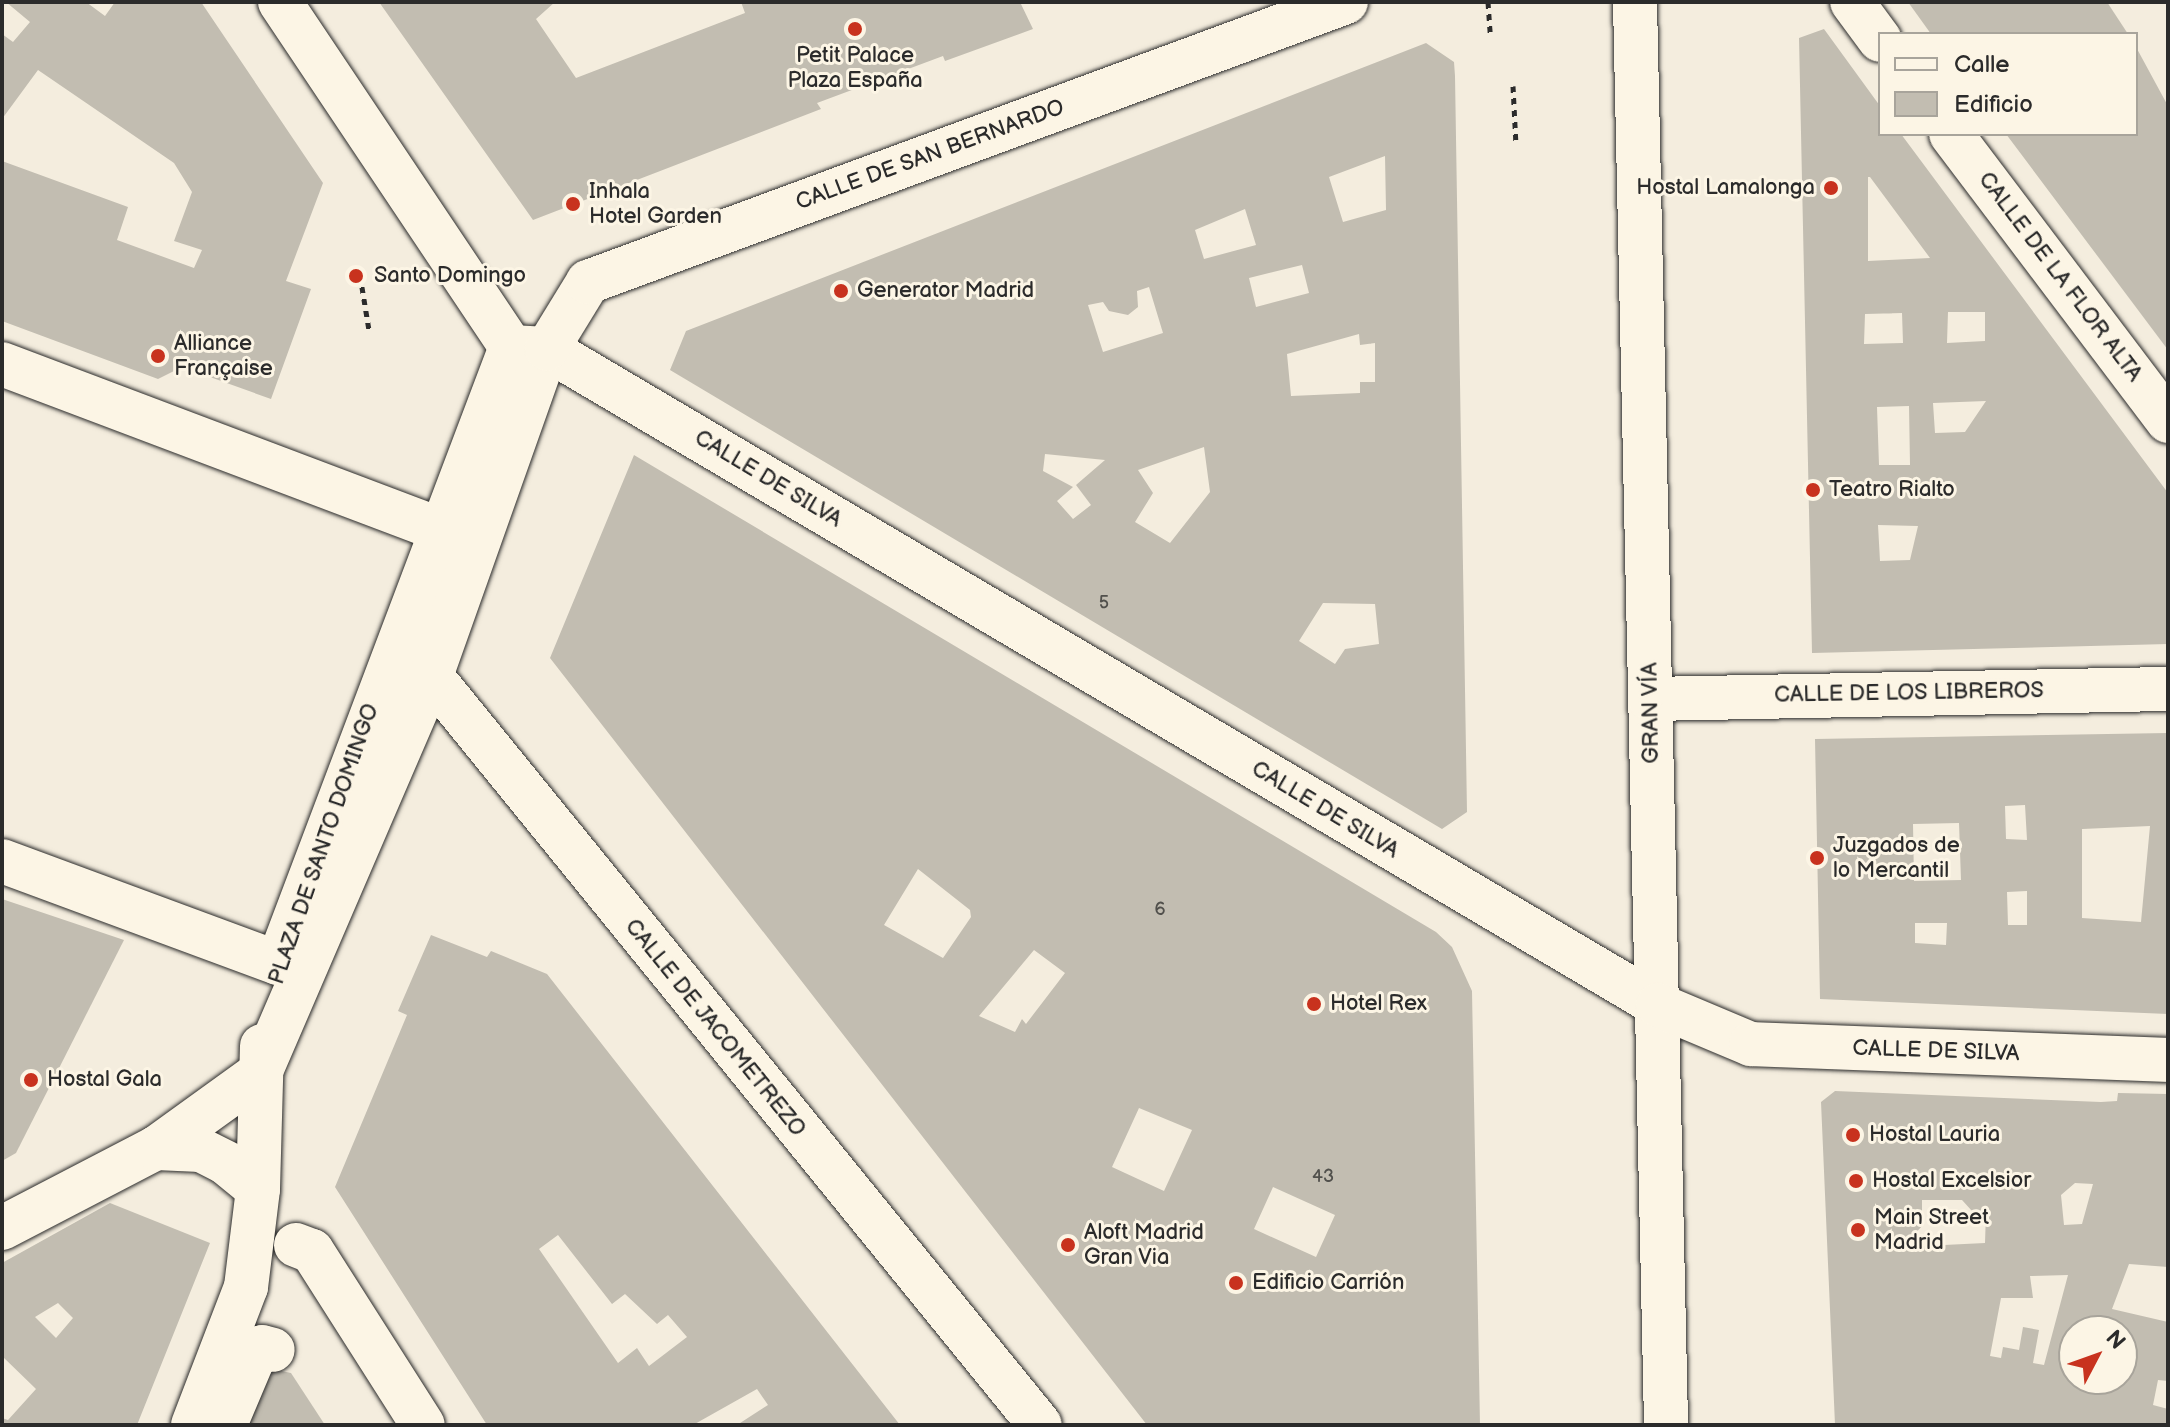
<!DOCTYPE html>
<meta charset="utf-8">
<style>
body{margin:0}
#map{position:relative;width:2170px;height:1427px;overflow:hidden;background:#f4edde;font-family:"Balsamiq Sans",sans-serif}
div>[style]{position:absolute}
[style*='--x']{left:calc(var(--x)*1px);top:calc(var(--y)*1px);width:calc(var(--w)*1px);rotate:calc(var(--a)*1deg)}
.building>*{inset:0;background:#c2bdb1}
.path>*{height:5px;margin-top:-2.5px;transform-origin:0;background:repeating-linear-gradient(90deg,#2b2b2b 0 6px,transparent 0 12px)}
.roads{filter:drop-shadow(0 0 2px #2b2b2b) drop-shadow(0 0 2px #2b2b2b)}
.minor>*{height:44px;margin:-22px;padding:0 22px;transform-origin:22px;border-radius:22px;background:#fcf5e5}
.dots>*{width:22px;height:22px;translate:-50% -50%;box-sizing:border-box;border:4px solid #fcf5e5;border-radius:50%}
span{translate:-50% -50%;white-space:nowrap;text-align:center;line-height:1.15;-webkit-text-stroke:6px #fcf5e5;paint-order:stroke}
.number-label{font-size:18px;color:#51504c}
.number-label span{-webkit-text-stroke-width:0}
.poi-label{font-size:22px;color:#2b2b2b}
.right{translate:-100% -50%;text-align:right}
.left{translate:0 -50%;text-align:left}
.street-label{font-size:22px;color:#2b2b2b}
.frame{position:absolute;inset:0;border:4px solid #2b2b2b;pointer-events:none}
.legend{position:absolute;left:1878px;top:32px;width:260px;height:104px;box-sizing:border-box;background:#fcf5e5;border:2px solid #a8a49b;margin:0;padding:10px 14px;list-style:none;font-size:24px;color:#2b2b2b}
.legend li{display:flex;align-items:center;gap:16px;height:40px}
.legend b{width:40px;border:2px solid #a8a49b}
.north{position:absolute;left:2058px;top:1315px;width:80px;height:80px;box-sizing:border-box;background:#fcf5e5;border:2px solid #a8a49b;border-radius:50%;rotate:49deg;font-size:22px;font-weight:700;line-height:32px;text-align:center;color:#2b2b2b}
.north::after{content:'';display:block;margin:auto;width:28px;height:36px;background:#c8321e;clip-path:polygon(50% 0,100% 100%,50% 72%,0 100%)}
</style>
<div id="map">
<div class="building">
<div style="clip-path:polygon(6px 2px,86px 2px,105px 16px,115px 2px,201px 2px,323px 183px,286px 281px,311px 289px,271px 399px,182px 367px,158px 379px,2px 321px,2px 161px,128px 207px,117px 240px,194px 268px,202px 250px,174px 241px,192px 192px,174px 163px,38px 70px,2px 119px,2px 34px,13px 42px,30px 22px)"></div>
<div style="clip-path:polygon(379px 2px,555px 2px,536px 19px,576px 78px,745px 13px,741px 2px,1020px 2px,1033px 29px,945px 61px,943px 56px,817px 103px,821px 109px,533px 220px)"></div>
<div style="clip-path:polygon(1908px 2px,2107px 2px,2128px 34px,1931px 34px)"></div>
<div style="clip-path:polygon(evenodd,1824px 29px,1880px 106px,1880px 134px,1901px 134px,2168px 493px,2168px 644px,1812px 653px,1799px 38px,1824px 29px,1868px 177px,1870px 177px,1930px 258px,1868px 261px,1868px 177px,1824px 29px,1948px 312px,1985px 312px,1985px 341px,1947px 343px,1948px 312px,1824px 29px,1902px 313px,1903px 343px,1864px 344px,1865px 314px,1902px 313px,1824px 29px,1986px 401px,1965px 432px,1935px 433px,1933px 403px,1986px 401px,1824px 29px,1909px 406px,1910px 465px,1879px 465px,1877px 407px,1909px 406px,1824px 29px,1878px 525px,1918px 526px,1910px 560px,1880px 561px,1878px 525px)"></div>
<div style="clip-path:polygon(evenodd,1426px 43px,1454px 62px,1455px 76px,1467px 812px,1442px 829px,670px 370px,686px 331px,1426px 43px,1385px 156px,1386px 210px,1343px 222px,1329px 177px,1385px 156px,1426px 43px,1245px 209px,1256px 245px,1204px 259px,1195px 230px,1245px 209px,1426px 43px,1302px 265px,1309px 293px,1256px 307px,1249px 278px,1302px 265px,1426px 43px,1149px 287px,1163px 333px,1103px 352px,1088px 305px,1103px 302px,1109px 311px,1128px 315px,1138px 307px,1137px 291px,1149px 287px,1426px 43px,1359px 334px,1360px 345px,1375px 343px,1375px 382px,1360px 382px,1360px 393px,1291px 396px,1287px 354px,1359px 334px,1426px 43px,1204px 447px,1210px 492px,1170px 543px,1135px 522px,1153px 493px,1138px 470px,1204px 447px,1426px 43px,1045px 454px,1105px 460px,1076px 485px,1091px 505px,1073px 519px,1057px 501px,1073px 487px,1043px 471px,1045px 454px,1426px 43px,1323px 603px,1375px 604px,1379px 644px,1345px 649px,1335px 664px,1299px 641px,1323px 603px)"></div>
<div style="clip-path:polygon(2136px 47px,2168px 106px,2168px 350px,2006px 134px,2136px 134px)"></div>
<div style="clip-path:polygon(evenodd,634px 455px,1436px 932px,1452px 947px,1472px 991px,1480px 1425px,1147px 1425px,550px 658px,634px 455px,918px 869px,970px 910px,971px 917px,943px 958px,884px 925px,918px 869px,634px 455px,1034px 950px,1065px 973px,1026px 1024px,1022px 1019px,1015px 1032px,979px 1016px,1034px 950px,634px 455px,1139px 1108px,1192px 1130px,1164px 1191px,1112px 1167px,1139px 1108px,634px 455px,1273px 1187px,1335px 1215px,1316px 1257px,1254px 1229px,1273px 1187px)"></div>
<div style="clip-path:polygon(evenodd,2168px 733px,2168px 1014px,1820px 999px,1815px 739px,2168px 733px,2025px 805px,2027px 840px,2006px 839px,2005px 806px,2025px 805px,2168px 733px,1959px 823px,1961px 880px,1914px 881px,1913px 824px,1959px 823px,2168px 733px,2150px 826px,2141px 922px,2082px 918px,2082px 829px,2150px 826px,2168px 733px,2027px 891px,2027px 925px,2008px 925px,2007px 892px,2027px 891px,2168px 733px,1915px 923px,1947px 923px,1946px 945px,1915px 943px,1915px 923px)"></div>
<div style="clip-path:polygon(2px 899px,124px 940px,16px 1153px,2px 1161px)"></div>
<div style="clip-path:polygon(evenodd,431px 935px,487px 957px,491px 951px,547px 974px,900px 1425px,737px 1425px,768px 1405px,757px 1389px,693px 1425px,487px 1425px,335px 1187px,407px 1015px,398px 1011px,431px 935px,558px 1235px,612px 1304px,625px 1294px,657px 1324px,668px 1315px,687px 1337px,649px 1366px,637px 1348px,618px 1363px,539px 1249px,558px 1235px)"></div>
<div style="clip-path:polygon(evenodd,1835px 1091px,2101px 1102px,2117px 1101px,2118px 1093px,2168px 1094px,2168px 1267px,2129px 1264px,2112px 1309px,2168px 1322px,2168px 1381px,2158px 1380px,2153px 1405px,2168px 1409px,2168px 1425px,1835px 1425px,1821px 1102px,1835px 1091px,2075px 1183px,2093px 1184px,2082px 1224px,2064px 1225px,2061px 1195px,2075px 1183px,1835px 1091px,1922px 1200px,1962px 1200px,1972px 1211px,1986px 1212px,1985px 1243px,1903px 1247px,1902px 1238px,1911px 1238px,1922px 1226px,1922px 1200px,1835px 1091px,2068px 1275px,2044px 1365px,2033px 1363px,2039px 1330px,2023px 1327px,2019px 1350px,2003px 1347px,2001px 1358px,1990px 1356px,2001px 1298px,2033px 1298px,2030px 1276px,2068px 1275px,1835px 1091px,2074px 1331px,2122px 1331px,2122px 1379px,2074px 1379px,2074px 1331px)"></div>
<div style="clip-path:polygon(evenodd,110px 1203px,210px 1243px,137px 1425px,2px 1425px,2px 1418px,8px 1420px,36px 1389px,2px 1356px,2px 1263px,110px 1203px,58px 1303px,73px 1318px,56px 1338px,35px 1317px,58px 1303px)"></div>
<div style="clip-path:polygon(272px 1369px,291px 1373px,325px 1425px,243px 1425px)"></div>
</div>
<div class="path">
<div style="--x:1488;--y:2;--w:32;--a:86"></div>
<div style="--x:1513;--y:86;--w:59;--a:87.1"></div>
<div style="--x:360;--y:275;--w:56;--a:80.7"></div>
</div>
<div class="roads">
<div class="minor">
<div style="--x:280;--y:2;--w:415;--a:56.2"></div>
<div style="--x:1635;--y:2;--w:1423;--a:88.75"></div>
<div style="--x:1852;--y:2;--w:47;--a:53.6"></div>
<div style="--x:1951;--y:134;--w:360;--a:52.9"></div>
<div style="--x:511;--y:347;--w:36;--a:3"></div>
<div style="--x:547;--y:349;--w:1290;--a:30.56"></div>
<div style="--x:1658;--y:1005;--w:101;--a:22.8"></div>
<div style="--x:1751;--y:1044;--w:417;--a:2.2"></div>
<div style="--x:2;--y:364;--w:466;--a:20.7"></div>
<div style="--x:419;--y:653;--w:26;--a:62"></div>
<div style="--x:431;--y:676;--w:965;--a:50.89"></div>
<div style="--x:1650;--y:699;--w:518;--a:-1.11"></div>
<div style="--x:2;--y:861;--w:294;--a:20.3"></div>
<div style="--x:278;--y:963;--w:659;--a:-69.28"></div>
<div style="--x:260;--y:1073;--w:432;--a:-66.7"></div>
<div style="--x:431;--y:676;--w:347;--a:-70.5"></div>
<div style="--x:547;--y:349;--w:79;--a:-58.5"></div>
<div style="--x:588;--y:282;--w:808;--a:-20.27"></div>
<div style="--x:156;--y:1148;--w:45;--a:2.5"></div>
<div style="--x:201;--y:1150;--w:28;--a:27"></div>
<div style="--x:226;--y:1163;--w:41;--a:39.1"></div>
<div style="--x:2;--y:1228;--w:174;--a:-27.5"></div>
<div style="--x:156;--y:1148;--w:128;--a:-35.8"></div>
<div style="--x:296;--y:1245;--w:17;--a:21"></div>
<div style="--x:312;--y:1251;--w:206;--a:57.5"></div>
<div style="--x:193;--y:1425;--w:148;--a:-69"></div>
<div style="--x:246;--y:1287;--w:99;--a:-83"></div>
<div style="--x:258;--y:1189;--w:143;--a:-88.4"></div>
<div style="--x:225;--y:1425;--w:69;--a:-67.1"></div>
<div style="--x:252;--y:1361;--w:17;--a:-54"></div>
<div style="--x:262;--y:1347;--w:11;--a:15"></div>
</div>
</div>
<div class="dots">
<div style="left:855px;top:29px;background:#c8321e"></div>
<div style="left:1831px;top:188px;background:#c8321e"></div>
<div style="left:573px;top:204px;background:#c8321e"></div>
<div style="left:356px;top:276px;background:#c8321e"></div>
<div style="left:841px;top:291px;background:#c8321e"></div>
<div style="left:158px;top:356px;background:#c8321e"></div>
<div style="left:1813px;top:490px;background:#c8321e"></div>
<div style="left:1817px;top:858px;background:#c8321e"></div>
<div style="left:1314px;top:1004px;background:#c8321e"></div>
<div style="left:31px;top:1080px;background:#c8321e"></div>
<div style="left:1853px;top:1135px;background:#c8321e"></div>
<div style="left:1856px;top:1181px;background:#c8321e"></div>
<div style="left:1858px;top:1230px;background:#c8321e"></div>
<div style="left:1068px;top:1245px;background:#c8321e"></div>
<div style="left:1236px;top:1283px;background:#c8321e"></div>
</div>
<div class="number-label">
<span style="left:1104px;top:603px">5</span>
<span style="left:1160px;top:910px">6</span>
<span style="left:1323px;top:1177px">43</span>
</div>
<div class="poi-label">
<span style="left:855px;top:68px">Petit Palace<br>Plaza España</span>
<span class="right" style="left:1815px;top:188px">Hostal Lamalonga</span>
<span class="left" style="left:589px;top:204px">Inhala<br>Hotel Garden</span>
<span class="left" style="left:374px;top:276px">Santo Domingo</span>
<span class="left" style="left:857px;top:291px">Generator Madrid</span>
<span class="left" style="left:174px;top:356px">Alliance<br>Française</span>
<span class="left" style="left:1829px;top:490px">Teatro Rialto</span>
<span class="left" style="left:1833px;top:858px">Juzgados de<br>lo Mercantil</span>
<span class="left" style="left:1330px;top:1004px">Hotel Rex</span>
<span class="left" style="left:47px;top:1080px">Hostal Gala</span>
<span class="left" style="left:1869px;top:1135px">Hostal Lauria</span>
<span class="left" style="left:1872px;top:1181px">Hostal Excelsior</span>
<span class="left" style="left:1874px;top:1230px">Main Street<br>Madrid</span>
<span class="left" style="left:1084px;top:1245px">Aloft Madrid<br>Gran Via</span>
<span class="left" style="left:1252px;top:1283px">Edificio Carrión</span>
</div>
<div class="street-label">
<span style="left:930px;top:155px;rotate:-20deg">CALLE DE SAN BERNARDO</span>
<span style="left:2060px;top:277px;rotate:53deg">CALLE DE LA FLOR ALTA</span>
<span style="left:768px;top:479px;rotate:31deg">CALLE DE SILVA</span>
<span style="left:1909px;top:693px;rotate:-1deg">CALLE DE LOS LIBREROS</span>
<span style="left:1651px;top:713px;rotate:-91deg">GRAN VÍA</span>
<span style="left:1325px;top:810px;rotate:31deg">CALLE DE SILVA</span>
<span style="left:324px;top:844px;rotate:-71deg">PLAZA DE SANTO DOMINGO</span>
<span style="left:715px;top:1028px;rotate:51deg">CALLE DE JACOMETREZO</span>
<span style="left:1936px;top:1051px;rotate:2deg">CALLE DE SILVA</span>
</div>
<div class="frame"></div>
<ul class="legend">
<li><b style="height:10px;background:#fcf5e5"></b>Calle</li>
<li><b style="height:22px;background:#c2bdb1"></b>Edificio</li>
</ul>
<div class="north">N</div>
</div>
